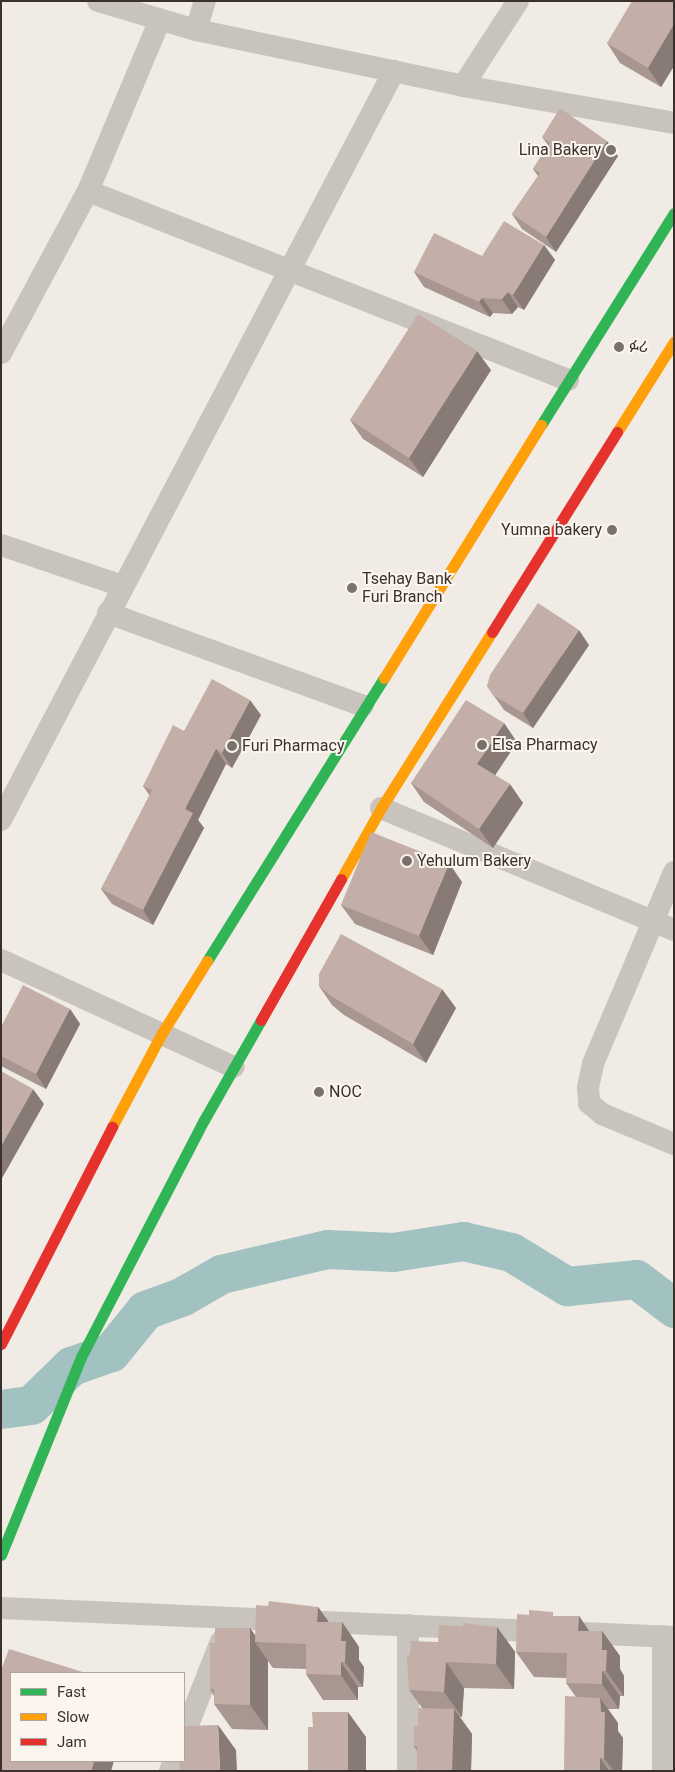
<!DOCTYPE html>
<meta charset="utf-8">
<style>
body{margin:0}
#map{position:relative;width:675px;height:1772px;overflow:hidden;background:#f0ebe5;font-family:Roboto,"Noto Sans Ethiopic",sans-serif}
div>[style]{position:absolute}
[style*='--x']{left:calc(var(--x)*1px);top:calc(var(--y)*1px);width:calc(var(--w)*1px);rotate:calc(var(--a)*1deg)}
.river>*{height:39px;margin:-19.5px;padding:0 19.5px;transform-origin:19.5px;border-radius:19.5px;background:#a1c2c1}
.street>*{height:22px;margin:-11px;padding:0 11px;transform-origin:11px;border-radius:11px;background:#c9c3be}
.fast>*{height:11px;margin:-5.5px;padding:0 5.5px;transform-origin:5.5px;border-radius:5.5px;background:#30b455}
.slow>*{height:11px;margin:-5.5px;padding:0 5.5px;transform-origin:5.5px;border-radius:5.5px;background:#ff9f0a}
.jam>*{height:11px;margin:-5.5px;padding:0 5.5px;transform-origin:5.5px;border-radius:5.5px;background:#e5322d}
.wall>*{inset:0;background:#a89690}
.shaded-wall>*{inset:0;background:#887a75}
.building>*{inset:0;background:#c3afa7}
.dots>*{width:14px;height:14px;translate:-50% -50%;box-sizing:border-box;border:2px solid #fbf5ee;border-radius:50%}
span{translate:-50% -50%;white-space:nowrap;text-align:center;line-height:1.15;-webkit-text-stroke:4px #fbf5ee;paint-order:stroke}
.poi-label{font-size:16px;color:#3b302b}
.right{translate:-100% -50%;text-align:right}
.left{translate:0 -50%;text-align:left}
.frame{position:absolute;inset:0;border:2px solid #3b302b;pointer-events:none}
.legend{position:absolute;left:10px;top:1672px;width:175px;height:90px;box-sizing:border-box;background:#fbf5ee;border:1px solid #aea6a0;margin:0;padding:6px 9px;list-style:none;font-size:15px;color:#3b302b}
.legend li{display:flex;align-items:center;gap:10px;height:25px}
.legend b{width:25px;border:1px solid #aea6a0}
</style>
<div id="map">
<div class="river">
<div style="--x:1;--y:1409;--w:30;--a:-8"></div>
<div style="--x:31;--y:1405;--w:56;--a:-44.3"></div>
<div style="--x:71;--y:1366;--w:42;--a:-19.3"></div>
<div style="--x:111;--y:1352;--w:54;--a:-51"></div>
<div style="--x:145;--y:1310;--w:38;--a:-20"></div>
<div style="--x:181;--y:1297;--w:46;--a:-29.9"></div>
<div style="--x:221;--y:1274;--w:109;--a:-13.3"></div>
<div style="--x:327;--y:1249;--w:66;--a:2.6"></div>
<div style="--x:393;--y:1252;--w:71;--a:-8.9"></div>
<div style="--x:463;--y:1241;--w:49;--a:12.9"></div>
<div style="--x:511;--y:1252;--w:66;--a:31.3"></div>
<div style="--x:567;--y:1286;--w:69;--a:-5.8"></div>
<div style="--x:636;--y:1279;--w:48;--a:37.3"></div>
</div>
<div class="street">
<div style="--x:98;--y:1;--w:102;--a:16.5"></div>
<div style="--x:196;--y:30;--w:273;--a:11.8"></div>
<div style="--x:463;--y:86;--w:214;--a:9.9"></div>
<div style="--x:196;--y:30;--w:30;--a:-73"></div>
<div style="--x:463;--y:86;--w:101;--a:-57.1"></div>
<div style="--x:88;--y:191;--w:516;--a:21.49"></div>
<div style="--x:1;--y:353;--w:184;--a:-61.8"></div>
<div style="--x:88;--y:191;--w:186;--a:-67.2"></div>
<div style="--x:1;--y:545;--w:128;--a:18.7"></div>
<div style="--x:108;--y:613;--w:271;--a:20"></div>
<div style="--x:381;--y:808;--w:317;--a:22.6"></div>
<div style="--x:1;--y:820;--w:846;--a:-62.31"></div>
<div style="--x:674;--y:872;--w:208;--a:112.9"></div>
<div style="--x:593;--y:1064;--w:24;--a:102"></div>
<div style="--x:588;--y:1087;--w:16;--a:86"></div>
<div style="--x:589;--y:1103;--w:17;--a:40"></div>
<div style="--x:602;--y:1114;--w:78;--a:22.6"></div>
<div style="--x:1;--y:960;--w:256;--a:24.7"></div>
<div style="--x:1;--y:1608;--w:674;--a:2.47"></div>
<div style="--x:408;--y:1625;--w:146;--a:90"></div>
<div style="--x:184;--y:1735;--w:101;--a:-68.5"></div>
<div style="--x:170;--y:1771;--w:11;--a:-68"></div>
<div style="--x:663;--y:1771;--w:135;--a:-90"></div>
</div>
<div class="fast">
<div style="--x:541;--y:425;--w:250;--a:-57.9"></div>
<div style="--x:207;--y:961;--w:334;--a:-58"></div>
<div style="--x:1;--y:1555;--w:214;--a:-68"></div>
<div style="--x:81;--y:1357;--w:267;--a:-62.6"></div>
<div style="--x:204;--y:1120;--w:115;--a:-60.3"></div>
</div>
<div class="slow">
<div style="--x:617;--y:432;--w:107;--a:-57.7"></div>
<div style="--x:384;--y:678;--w:298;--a:-58.2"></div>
<div style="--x:341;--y:879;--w:81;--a:-60.6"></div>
<div style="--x:381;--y:808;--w:208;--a:-57.8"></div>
<div style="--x:112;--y:1127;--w:106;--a:-62"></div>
<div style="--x:162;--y:1033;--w:85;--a:-58"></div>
</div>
<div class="jam">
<div style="--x:492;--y:632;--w:236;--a:-58"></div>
<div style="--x:261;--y:1020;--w:162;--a:-60.4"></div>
<div style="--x:1;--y:1344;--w:244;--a:-62.9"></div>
</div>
<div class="wall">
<div style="clip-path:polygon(674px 1px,674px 66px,661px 87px,620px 63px,607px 43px)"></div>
<div style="clip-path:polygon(542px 137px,618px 156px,556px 252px,522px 229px,512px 214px,538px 176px,533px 169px,548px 145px)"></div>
<div style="clip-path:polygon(544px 245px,555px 260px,524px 310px,518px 307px,512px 314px,493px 313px,490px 317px,424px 287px,414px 272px,482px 256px)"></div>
<div style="clip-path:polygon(491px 370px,423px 477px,363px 439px,350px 420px)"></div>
<div style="clip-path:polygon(589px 645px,533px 728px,504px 710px,487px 686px)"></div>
<div style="clip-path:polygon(261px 715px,232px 768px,226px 764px,198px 820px,204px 828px,153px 925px,112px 904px,101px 889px,150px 796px,143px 786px,184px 731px)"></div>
<div style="clip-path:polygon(517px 742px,495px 775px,523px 803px,493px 848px,424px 802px,411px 783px)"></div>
<div style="clip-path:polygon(462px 882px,433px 955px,355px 924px,341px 905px)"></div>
<div style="clip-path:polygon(319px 986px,456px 1008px,426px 1063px,344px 1015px,332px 1005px)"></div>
<div style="clip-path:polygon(70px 1009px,80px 1024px,46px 1089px,1px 1066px,1px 1027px)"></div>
<div style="clip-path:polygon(318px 1607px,328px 1622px,342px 1622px,359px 1647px,359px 1660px,364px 1667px,363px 1687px,358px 1687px,358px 1700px,323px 1700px,306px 1674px,306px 1669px,273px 1668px,268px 1661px,268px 1730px,232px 1729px,214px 1704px,214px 1696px,210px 1689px,250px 1628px,255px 1635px)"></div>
<div style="clip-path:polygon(555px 1616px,579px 1616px,589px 1631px,602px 1631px,620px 1656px,620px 1669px,624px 1676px,624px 1696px,620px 1696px,619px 1709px,608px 1709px,618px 1723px,618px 1731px,623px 1738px,622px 1771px,564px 1771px,576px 1697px,566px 1683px,567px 1678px,534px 1677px,516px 1652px)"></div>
<div style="clip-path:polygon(497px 1627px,515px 1652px,514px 1689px,464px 1688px,462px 1717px,460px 1717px,472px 1734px,471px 1771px,417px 1771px,417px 1751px,414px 1746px,422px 1708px,409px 1690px,410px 1655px,438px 1642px)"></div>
</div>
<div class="shaded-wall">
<div style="clip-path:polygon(674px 24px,674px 66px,661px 87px,648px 68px)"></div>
<div style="clip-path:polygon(607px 141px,618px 156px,556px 252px,546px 237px)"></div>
<div style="clip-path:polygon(544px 245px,555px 260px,524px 310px,513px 295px)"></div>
<div style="clip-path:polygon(508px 292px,518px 307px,512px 314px,502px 299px)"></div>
<div style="clip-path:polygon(482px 298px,493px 313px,490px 317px,479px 302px)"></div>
<div style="clip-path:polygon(477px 351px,491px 370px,423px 477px,409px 458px)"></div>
<div style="clip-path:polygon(579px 630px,589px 645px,533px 728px,523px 713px)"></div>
<div style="clip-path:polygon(250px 700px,261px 715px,232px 768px,222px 753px)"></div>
<div style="clip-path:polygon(504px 723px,517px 742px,490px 783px,477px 764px)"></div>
<div style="clip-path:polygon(216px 749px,226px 764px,198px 820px,204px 828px,153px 925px,143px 910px,185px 809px)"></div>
<div style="clip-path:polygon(510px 784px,523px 803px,493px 848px,479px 829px)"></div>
<div style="clip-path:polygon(449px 863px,462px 882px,433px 955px,419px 936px)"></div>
<div style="clip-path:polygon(442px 989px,456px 1008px,426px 1063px,413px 1044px)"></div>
<div style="clip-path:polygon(70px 1009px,80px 1024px,46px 1089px,36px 1074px)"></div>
<div style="clip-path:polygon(33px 1089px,44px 1104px,1px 1180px,1px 1146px)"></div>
<div style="clip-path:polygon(318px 1607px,336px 1632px,317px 1622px)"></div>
<div style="clip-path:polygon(579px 1616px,596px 1641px,578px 1631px)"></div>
<div style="clip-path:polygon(342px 1622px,359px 1647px,359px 1660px,364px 1667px,363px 1687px,345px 1662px,341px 1641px)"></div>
<div style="clip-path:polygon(497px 1627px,515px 1652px,514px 1689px,496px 1664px)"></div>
<div style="clip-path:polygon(250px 1628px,260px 1643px,255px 1642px,268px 1661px,268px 1730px,250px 1705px)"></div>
<div style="clip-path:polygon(602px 1631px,620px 1656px,620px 1669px,624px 1676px,624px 1696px,606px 1671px,602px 1650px)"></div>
<div style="clip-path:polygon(341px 1662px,358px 1687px,358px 1700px,341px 1675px)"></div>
<div style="clip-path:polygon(446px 1662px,464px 1688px,462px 1717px,444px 1692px)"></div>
<div style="clip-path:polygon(602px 1671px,620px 1696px,619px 1709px,602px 1684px)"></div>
<div style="clip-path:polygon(600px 1698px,618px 1723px,618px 1731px,623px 1738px,622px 1771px,614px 1771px,604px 1758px)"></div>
<div style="clip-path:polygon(454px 1709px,472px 1734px,471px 1771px,452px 1771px)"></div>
<div style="clip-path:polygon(348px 1712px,366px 1737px,366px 1771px,348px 1771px)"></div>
<div style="clip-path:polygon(218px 1725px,236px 1750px,237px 1771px,220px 1771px)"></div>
<div style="clip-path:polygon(600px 1758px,609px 1771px,600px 1771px)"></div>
<div style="clip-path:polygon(94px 1761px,114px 1761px,111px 1771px,91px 1771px)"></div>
</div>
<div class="building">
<div style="clip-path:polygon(632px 1px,674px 1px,674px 24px,648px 68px,607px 43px)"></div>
<div style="clip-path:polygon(560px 108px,607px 141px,546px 237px,512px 214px,540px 173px,533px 169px,550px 143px,542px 137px)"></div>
<div style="clip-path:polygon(504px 221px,544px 245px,513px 295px,508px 292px,502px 299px,482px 298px,479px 302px,414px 272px,434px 233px,482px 256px)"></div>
<div style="clip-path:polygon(418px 314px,477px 351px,409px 458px,350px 420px)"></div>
<div style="clip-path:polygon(538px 603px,579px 630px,523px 713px,493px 695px,487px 686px,490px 675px)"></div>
<div style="clip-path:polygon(212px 679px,250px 700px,222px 753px,216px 749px,185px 809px,193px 813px,143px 910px,101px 889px,152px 790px,143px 786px,173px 725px,184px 731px)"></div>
<div style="clip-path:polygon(466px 700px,504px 723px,477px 764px,510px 784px,479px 829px,411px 783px)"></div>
<div style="clip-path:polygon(371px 832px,449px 863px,419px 936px,341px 905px)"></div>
<div style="clip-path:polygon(341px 934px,442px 989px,413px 1044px,331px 996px,319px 986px,319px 974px)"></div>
<div style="clip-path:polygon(23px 985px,70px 1009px,36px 1074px,1px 1056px,1px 1027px)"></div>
<div style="clip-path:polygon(1px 1071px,33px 1089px,1px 1146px)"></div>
<div style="clip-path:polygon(269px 1601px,318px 1607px,317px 1622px,342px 1622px,341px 1641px,346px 1641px,345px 1662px,341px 1662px,341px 1675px,306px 1674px,306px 1644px,255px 1642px,256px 1605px,268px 1606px)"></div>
<div style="clip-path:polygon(529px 1610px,553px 1612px,553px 1616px,579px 1616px,578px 1631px,602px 1631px,602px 1650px,607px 1650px,606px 1671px,602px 1671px,602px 1684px,566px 1683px,567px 1653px,516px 1652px,517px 1614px,529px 1615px)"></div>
<div style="clip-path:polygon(463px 1623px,497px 1627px,496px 1664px,446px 1662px,444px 1692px,409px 1690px,407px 1656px,410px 1655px,411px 1641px,438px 1642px,439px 1625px,463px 1626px)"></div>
<div style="clip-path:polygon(215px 1628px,250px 1628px,250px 1705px,214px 1704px,214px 1689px,210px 1689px,210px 1643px,215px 1643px)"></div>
<div style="clip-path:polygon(9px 1649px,86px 1673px,11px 1673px,11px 1761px,94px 1761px,91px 1771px,1px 1771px,1px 1670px)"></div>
<div style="clip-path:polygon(565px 1696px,600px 1698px,601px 1712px,605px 1712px,604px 1758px,600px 1758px,600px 1771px,564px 1771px)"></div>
<div style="clip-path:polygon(418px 1708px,454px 1709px,452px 1771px,417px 1771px,417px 1746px,414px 1746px,414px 1726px,418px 1726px)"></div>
<div style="clip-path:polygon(312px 1712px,348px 1712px,348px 1771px,308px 1771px,308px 1727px,313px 1727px)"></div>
<div style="clip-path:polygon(218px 1725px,220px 1771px,180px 1771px,179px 1761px,184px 1761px,184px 1726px)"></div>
</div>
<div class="dots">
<div style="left:611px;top:150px;background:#7a716c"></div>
<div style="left:619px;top:347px;background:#7a716c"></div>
<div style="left:612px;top:530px;background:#7a716c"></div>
<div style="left:352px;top:588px;background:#7a716c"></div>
<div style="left:482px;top:745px;background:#7a716c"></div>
<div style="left:232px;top:746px;background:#7a716c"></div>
<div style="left:407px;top:861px;background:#7a716c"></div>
<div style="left:319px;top:1092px;background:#7a716c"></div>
</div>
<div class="poi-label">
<span class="right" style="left:601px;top:150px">Lina Bakery</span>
<span class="left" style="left:629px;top:347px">ፉሪ</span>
<span class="right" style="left:602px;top:530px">Yumna bakery</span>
<span class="left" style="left:362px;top:588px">Tsehay Bank<br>Furi Branch</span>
<span class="left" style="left:492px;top:745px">Elsa Pharmacy</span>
<span class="left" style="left:242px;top:746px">Furi Pharmacy</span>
<span class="left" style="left:417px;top:861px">Yehulum Bakery</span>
<span class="left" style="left:329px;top:1092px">NOC</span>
</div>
<div class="frame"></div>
<ul class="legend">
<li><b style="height:6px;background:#30b455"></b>Fast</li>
<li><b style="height:6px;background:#ff9f0a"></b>Slow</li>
<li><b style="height:6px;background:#e5322d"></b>Jam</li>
</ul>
</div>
